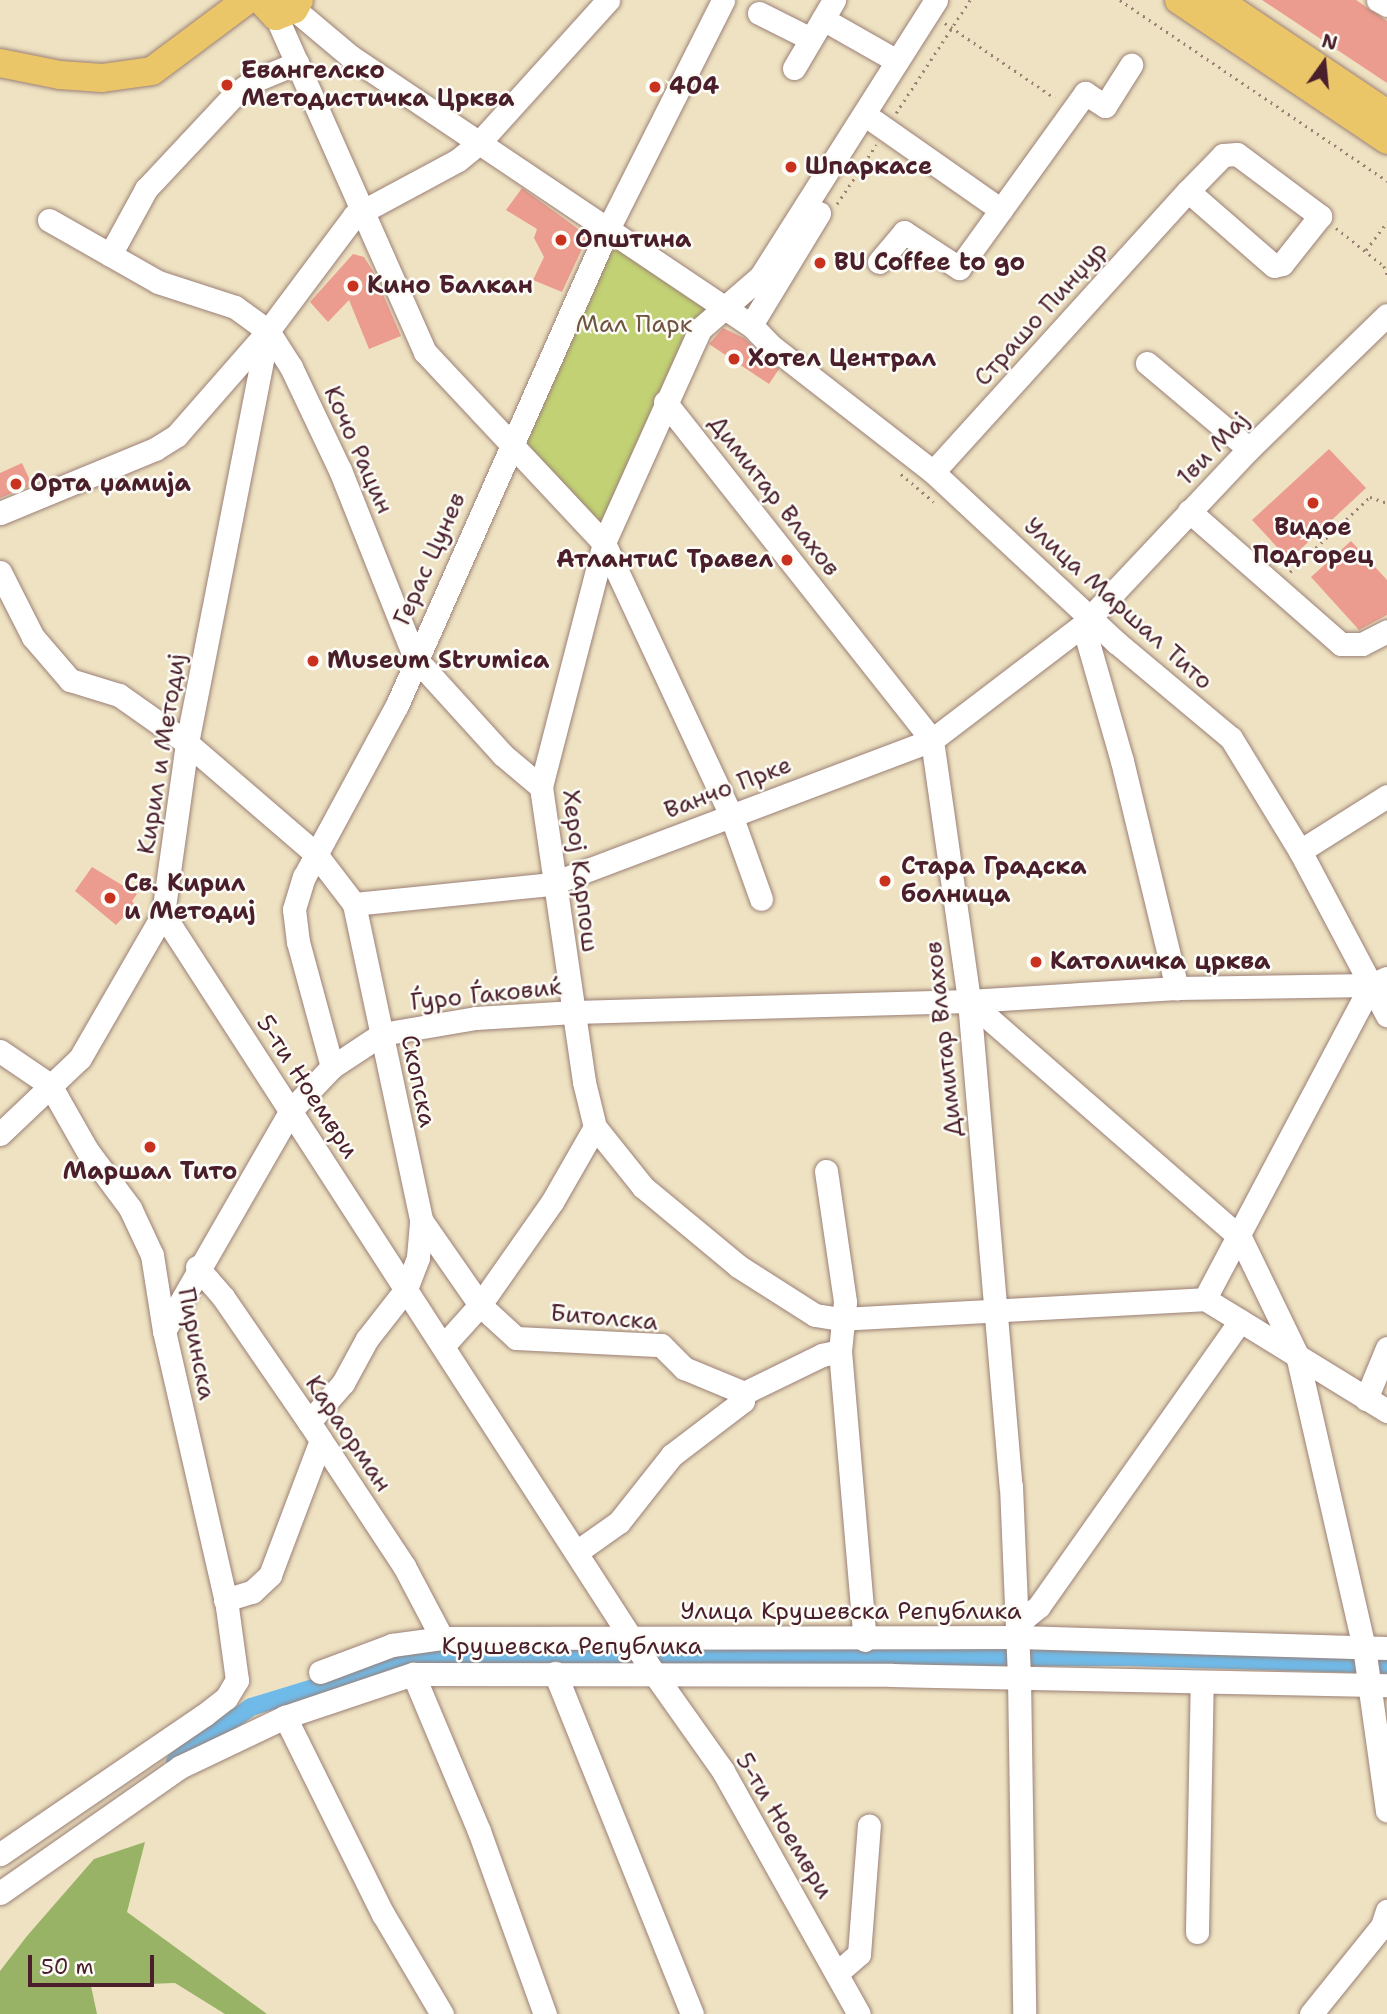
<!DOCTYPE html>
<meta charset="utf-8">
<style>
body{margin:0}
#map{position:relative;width:1387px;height:2014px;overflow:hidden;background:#eee2c2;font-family:"Shantell Sans",sans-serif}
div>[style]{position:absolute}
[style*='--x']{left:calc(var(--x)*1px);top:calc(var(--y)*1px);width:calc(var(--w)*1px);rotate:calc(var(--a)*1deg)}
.green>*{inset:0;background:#c1d174}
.forest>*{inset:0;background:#98b366}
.canal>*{height:18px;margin:-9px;padding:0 9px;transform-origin:9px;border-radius:9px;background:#70bae9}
.building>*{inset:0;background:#ec9c8f}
.path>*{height:2.5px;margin-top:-1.25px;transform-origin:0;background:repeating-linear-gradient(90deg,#9c8076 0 2px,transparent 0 7px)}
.roads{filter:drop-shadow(0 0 2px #9c8076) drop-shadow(0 0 2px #9c8076)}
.minor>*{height:23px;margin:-11.5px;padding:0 11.5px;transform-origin:11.5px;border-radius:11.5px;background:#fff}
.major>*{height:28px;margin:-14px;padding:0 14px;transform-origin:14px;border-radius:14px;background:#ebc669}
.dots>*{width:19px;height:19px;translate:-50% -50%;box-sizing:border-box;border:4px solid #fdfcf7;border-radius:50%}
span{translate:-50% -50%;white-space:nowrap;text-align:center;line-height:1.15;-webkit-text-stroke:5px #fdfcf7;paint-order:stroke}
.poi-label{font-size:24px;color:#4a1f2b;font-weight:700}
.left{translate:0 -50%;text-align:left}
.right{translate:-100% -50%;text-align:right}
.street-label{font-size:24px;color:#4a1f2b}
.park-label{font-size:24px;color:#6e5441}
.north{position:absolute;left:1289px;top:28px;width:70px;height:70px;-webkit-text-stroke:5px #fdfcf7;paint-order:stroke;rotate:15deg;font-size:19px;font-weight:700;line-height:28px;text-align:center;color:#4a1f2b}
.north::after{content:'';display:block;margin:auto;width:24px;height:32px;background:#4a1f2b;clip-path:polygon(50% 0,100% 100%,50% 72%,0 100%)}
.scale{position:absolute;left:28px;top:1955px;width:126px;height:32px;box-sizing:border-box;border:4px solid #4a1f2b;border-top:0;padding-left:9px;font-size:21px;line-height:24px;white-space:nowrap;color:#4a1f2b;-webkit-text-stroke:5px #fdfcf7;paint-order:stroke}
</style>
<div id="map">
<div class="green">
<div style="clip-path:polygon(607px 231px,716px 298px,604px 543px,521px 445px)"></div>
</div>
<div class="forest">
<div style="clip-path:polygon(145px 1842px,127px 1912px,267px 2014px,225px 2014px,175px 1983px,91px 1986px,97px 2014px,0 2014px,0 1971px,27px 1936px,94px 1859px)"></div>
</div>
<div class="canal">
<div style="--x:175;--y:1761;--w:93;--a:-35.4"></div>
<div style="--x:251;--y:1707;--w:167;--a:-17"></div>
<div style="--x:411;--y:1658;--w:714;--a:-0.08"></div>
<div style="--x:1125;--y:1657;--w:262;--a:1.7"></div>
</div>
<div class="building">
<div style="clip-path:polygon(1262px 0,1356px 0,1387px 21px,1387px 83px)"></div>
<div style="clip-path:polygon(522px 188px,588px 236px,562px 292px,533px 280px,544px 257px,534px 238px,537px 229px,506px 210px)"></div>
<div style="clip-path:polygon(353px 254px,364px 257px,373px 271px,401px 336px,369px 349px,349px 300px,328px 322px,310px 302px)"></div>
<div style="clip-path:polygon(723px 328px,744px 338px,779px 369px,769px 384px,709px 344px)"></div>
<div style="clip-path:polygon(1329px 449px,1366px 488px,1289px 560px,1252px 520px)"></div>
<div style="clip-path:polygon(22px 463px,32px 485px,0 498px,0 473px)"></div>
<div style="clip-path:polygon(1351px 541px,1387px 580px,1387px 615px,1359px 630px,1311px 577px)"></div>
<div style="clip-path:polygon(92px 867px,137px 894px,132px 901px,135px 905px,116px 925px,75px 891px)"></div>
</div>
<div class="path">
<div style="--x:1120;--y:0;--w:323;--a:34.1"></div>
<div style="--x:945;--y:23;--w:133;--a:34.3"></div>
<div style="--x:896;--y:113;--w:135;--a:-56.8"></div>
<div style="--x:837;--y:204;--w:71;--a:-56.5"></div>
<div style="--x:1336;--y:228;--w:61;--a:38.4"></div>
<div style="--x:1384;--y:266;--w:9;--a:69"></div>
<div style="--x:1366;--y:250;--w:35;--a:-53"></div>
<div style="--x:901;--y:474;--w:43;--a:40.3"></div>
<div style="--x:1290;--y:572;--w:110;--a:-43.2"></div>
<div style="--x:1370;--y:497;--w:18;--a:19"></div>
</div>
<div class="roads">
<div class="minor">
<div style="--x:936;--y:0;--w:328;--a:122.4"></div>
<div style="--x:760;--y:277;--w:79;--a:139.1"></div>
<div style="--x:700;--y:329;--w:235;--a:114.2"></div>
<div style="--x:604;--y:543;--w:252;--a:104.5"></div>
<div style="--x:541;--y:787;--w:298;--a:81.7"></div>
<div style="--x:584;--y:1082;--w:46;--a:76.3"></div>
<div style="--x:595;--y:1127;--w:77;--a:51.3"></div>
<div style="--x:643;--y:1187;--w:124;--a:39.7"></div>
<div style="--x:738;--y:1266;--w:91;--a:32.5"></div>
<div style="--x:815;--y:1315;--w:25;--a:9"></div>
<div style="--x:840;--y:1319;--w:366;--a:-3.1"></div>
<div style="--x:1378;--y:0;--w:10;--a:29"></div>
<div style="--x:294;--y:9;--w:73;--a:40"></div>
<div style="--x:350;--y:56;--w:483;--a:33.9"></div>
<div style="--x:751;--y:325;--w:28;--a:46"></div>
<div style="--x:770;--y:345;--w:207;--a:37.9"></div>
<div style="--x:933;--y:472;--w:250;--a:42.9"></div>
<div style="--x:1116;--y:642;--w:150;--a:39.9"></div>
<div style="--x:1231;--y:738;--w:132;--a:58.6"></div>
<div style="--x:1300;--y:851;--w:186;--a:62.1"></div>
<div style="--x:759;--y:13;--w:58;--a:26.6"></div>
<div style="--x:276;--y:16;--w:368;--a:66.1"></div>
<div style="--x:425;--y:352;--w:262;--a:46.9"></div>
<div style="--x:604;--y:543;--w:300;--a:65"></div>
<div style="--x:731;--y:815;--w:89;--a:70.3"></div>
<div style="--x:823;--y:19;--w:85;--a:29.6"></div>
<div style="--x:794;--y:68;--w:79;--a:-59.5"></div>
<div style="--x:874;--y:121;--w:155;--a:35"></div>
<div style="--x:49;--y:220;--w:125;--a:29.6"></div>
<div style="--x:158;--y:282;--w:81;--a:18"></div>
<div style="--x:235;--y:307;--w:41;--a:36"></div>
<div style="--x:268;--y:331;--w:43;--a:57.4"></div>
<div style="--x:291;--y:367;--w:114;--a:64.6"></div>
<div style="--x:340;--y:470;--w:202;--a:68.3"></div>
<div style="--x:415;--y:658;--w:131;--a:47.8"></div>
<div style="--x:503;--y:755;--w:50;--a:40.1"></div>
<div style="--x:110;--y:255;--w:75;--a:-61.4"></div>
<div style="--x:146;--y:189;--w:127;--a:-46.9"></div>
<div style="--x:233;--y:96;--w:25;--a:-37"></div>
<div style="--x:253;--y:81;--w:48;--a:-22.2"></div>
<div style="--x:879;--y:262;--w:39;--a:-50"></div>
<div style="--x:904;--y:232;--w:66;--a:33.2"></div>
<div style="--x:959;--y:268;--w:216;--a:-54.2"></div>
<div style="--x:1085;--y:93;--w:24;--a:33"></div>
<div style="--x:1105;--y:106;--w:49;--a:-57.6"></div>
<div style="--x:751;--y:325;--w:131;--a:-58.7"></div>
<div style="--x:1147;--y:363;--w:133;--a:40.1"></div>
<div style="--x:665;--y:402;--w:431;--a:51.7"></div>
<div style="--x:932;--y:740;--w:264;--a:81.9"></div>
<div style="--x:969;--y:1001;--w:487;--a:85.1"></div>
<div style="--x:1011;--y:1486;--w:192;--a:87.6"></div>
<div style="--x:1019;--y:1678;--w:336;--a:89.1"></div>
<div style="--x:933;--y:472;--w:379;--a:-47.8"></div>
<div style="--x:1188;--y:191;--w:50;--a:-45.8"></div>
<div style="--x:1223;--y:155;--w:14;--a:-4"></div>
<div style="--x:1237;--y:154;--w:104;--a:36.8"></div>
<div style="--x:1320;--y:216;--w:61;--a:128.4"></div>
<div style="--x:1282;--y:264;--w:8;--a:166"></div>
<div style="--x:1274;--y:266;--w:114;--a:-138.9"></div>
<div style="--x:1189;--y:511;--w:202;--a:41.2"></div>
<div style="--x:1341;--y:644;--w:21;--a:0"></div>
<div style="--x:1362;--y:644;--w:28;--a:-27"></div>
<div style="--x:0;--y:513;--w:168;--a:-22.4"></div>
<div style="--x:155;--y:449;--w:26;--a:-32"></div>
<div style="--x:177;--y:435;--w:138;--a:-48.8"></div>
<div style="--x:268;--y:331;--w:144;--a:-53.2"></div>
<div style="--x:354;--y:216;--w:118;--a:-28.3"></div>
<div style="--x:458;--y:160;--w:26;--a:-39"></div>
<div style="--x:478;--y:144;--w:194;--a:-47.9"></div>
<div style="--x:0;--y:572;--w:73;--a:63.1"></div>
<div style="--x:33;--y:637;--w:57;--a:49.3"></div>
<div style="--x:70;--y:680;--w:51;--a:17"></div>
<div style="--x:119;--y:695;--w:83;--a:35.2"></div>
<div style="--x:187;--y:743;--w:169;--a:40.7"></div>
<div style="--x:315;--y:853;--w:64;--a:52.6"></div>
<div style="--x:354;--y:904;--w:323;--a:78"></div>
<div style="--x:421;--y:1220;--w:103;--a:55.2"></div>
<div style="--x:480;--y:1305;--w:54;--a:132"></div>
<div style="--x:1083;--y:625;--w:141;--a:74"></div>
<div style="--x:1122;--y:761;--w:234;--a:76.4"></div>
<div style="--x:1300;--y:851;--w:103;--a:-32.3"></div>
<div style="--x:354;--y:904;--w:198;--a:-5.8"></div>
<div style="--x:551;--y:884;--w:407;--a:-20.7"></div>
<div style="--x:932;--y:740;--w:190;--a:-37.3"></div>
<div style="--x:1083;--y:625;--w:242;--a:-46.7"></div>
<div style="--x:1249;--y:449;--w:192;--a:-44.2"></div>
<div style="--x:163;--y:914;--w:903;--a:57.12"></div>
<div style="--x:653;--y:1672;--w:121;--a:54.7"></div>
<div style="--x:723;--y:1771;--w:278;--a:60.8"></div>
<div style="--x:1371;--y:985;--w:355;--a:117.9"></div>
<div style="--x:1205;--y:1299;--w:214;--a:31.6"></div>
<div style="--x:969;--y:1001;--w:359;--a:41.1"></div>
<div style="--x:1240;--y:1237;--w:131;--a:64.2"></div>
<div style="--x:1297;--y:1355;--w:300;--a:77.1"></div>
<div style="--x:1364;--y:1647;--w:165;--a:82"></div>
<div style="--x:0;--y:1051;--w:60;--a:34.2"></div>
<div style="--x:50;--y:1085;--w:75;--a:60.4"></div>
<div style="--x:87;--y:1150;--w:72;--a:53.4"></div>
<div style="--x:130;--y:1208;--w:52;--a:64.9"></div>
<div style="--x:152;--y:1255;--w:77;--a:81"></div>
<div style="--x:164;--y:1331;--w:283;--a:77.1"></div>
<div style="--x:227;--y:1607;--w:74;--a:82.2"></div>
<div style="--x:237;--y:1680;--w:21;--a:121"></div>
<div style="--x:226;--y:1698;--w:28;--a:142"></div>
<div style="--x:204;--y:1715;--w:247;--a:145.7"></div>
<div style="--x:332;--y:1067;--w:130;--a:-105.2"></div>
<div style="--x:298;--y:942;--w:33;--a:-97"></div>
<div style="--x:294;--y:909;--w:34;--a:-73"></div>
<div style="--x:304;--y:877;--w:196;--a:-61.6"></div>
<div style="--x:397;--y:705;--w:518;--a:-66.1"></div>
<div style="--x:607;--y:231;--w:258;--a:-63.3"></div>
<div style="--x:595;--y:1127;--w:86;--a:119.8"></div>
<div style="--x:552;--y:1202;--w:126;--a:125"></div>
<div style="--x:480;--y:1305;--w:49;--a:42.5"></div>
<div style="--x:516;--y:1338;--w:145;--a:2.8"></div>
<div style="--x:661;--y:1345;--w:33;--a:45"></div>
<div style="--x:684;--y:1368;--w:65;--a:22.6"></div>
<div style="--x:744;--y:1393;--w:87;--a:-26"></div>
<div style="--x:822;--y:1355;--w:18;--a:-13"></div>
<div style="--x:0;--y:1134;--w:110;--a:-43.5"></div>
<div style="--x:80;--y:1058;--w:166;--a:-60"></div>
<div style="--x:163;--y:914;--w:173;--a:-82"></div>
<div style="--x:187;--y:743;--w:420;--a:-78.9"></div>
<div style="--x:826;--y:1171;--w:132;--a:81.7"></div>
<div style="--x:845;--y:1302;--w:49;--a:95.8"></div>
<div style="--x:840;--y:1351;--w:290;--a:85.1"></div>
<div style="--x:197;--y:1267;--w:40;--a:49"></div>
<div style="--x:223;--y:1297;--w:152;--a:55.5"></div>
<div style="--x:309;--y:1422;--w:173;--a:56.6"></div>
<div style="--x:404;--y:1566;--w:81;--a:62.2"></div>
<div style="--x:164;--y:1331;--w:255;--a:-60.1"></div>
<div style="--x:291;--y:1110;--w:59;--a:-46.4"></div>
<div style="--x:332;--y:1067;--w:60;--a:-33.4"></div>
<div style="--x:382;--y:1034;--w:95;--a:-9.7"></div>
<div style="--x:476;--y:1018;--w:98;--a:-3.5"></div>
<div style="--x:574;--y:1012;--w:395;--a:-1.6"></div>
<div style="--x:969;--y:1001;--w:208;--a:-3.6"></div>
<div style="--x:1177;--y:988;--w:194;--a:-0.9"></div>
<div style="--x:1371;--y:985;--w:17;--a:-24"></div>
<div style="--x:1366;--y:1399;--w:55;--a:-67.6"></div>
<div style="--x:309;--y:1422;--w:52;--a:-48.9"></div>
<div style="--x:343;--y:1383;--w:50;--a:-61.4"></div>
<div style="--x:367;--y:1339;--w:63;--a:-52"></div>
<div style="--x:406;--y:1289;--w:34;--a:-69"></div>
<div style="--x:418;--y:1257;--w:37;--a:-85"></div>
<div style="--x:578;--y:1551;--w:50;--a:-35.3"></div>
<div style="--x:619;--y:1522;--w:85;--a:-51.7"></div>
<div style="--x:672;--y:1455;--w:89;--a:-37.3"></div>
<div style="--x:743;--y:1401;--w:8;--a:-83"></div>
<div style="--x:225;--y:1600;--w:28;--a:-17"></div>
<div style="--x:252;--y:1592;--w:25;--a:-43"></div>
<div style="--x:270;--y:1575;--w:144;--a:-69.3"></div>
<div style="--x:1017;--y:1624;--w:28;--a:-39"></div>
<div style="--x:1039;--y:1606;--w:349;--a:-54.8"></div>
<div style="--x:320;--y:1672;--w:77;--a:-20.6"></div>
<div style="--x:392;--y:1645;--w:50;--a:-8"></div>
<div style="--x:442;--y:1638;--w:576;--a:-0.1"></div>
<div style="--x:1018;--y:1637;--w:369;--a:1.7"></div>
<div style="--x:555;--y:1673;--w:367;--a:68.1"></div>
<div style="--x:413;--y:1674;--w:170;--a:67.2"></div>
<div style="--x:479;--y:1831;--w:195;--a:70.2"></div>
<div style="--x:285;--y:1717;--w:220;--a:63.6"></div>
<div style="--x:383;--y:1914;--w:116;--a:59.5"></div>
<div style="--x:0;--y:1893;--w:220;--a:-35"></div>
<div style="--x:180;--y:1767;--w:116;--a:-25.5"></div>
<div style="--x:285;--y:1717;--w:135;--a:-18.6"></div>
<div style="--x:413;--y:1674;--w:479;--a:0.1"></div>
<div style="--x:892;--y:1675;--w:495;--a:1.2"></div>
<div style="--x:1197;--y:1932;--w:250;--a:-88.9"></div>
<div style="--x:837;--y:1973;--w:29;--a:-41"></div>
<div style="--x:859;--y:1954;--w:129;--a:-85.6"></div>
<div style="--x:1311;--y:2014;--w:113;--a:-51.1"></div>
<div style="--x:1382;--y:1926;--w:16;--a:-72"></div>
</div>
<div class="major">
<div style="--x:261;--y:0;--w:22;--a:47"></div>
<div style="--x:276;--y:16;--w:19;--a:-21"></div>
<div style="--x:294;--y:9;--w:10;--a:-61"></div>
<div style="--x:1179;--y:0;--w:251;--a:33.9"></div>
<div style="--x:1217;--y:0;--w:205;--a:33.8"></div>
<div style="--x:0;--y:63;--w:61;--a:11.3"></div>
<div style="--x:60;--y:75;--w:42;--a:4.1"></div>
<div style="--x:102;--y:78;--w:50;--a:-8"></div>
<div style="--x:152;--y:71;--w:119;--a:-36.8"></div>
</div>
</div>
<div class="dots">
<div style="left:227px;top:85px;background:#c8321e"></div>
<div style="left:655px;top:87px;background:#c8321e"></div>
<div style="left:791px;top:167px;background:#c8321e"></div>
<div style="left:561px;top:240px;background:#c8321e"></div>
<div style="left:820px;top:263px;background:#c8321e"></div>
<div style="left:353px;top:286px;background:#c8321e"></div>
<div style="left:734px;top:359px;background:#c8321e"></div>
<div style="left:16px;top:484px;background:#c8321e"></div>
<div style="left:1313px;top:503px;background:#c8321e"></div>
<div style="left:787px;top:560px;background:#c8321e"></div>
<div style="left:313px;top:661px;background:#c8321e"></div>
<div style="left:885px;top:881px;background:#c8321e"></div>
<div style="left:110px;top:898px;background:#c8321e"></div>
<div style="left:1036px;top:962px;background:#c8321e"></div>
<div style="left:150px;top:1147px;background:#c8321e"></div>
</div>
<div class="poi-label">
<span class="left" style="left:241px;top:85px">Евангелско<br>Методистичка Црква</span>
<span class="left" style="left:669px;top:87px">404</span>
<span class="left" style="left:805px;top:167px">Шпаркасе</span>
<span class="left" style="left:575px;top:240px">Општина</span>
<span class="left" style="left:834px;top:263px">BU Coffee to go</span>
<span class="left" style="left:367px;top:286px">Кино Балкан</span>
<span class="left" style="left:748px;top:359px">Хотел Централ</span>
<span class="left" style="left:30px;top:484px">Орта џамија</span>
<span style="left:1313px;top:542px">Видое<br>Подгорец</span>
<span class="right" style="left:773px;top:560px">АтлантиС Травел</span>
<span class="left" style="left:327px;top:661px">Museum Strumica</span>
<span class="left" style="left:901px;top:881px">Стара Градска<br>болница</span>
<span class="left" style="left:124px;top:898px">Св. Кирил<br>и Методиј</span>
<span class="left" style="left:1050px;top:962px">Католичка црква</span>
<span style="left:150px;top:1172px">Маршал Тито</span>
</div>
<div class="street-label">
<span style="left:1041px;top:314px;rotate:-48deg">Страшо Пинџур</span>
<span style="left:1213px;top:449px;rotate:-46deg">1ви Мај</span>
<span style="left:358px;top:450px;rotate:66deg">Кочо Рацин</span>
<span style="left:774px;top:496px;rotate:52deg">Димитар Влахов</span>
<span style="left:430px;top:559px;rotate:-66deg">Герас Цунев</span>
<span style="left:1118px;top:604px;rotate:42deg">Улица Маршал Тито</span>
<span style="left:162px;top:754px;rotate:-81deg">Кирил и Методиј</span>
<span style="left:728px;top:788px;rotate:-21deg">Ванчо Прке</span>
<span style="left:580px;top:871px;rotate:83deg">Херој Карпош</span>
<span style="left:486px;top:995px;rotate:-6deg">Ѓуро Ѓаковиќ</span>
<span style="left:944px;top:1039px;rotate:-96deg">Димитар Влахов</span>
<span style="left:418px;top:1081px;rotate:78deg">Скопска</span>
<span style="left:307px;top:1087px;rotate:57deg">5-ти Ноември</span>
<span style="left:604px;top:1318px;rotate:5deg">Битолска</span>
<span style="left:196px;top:1344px;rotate:79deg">Пиринска</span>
<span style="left:348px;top:1434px;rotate:56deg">Караорман</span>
<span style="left:851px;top:1612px">Улица Крушевска Република</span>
<span style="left:572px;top:1647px">Крушевска Република</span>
<span style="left:784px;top:1826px;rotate:59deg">5-ти Ноември</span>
</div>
<div class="park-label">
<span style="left:634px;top:325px">Мал Парк</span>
</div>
<div class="north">N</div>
<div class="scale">50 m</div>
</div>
